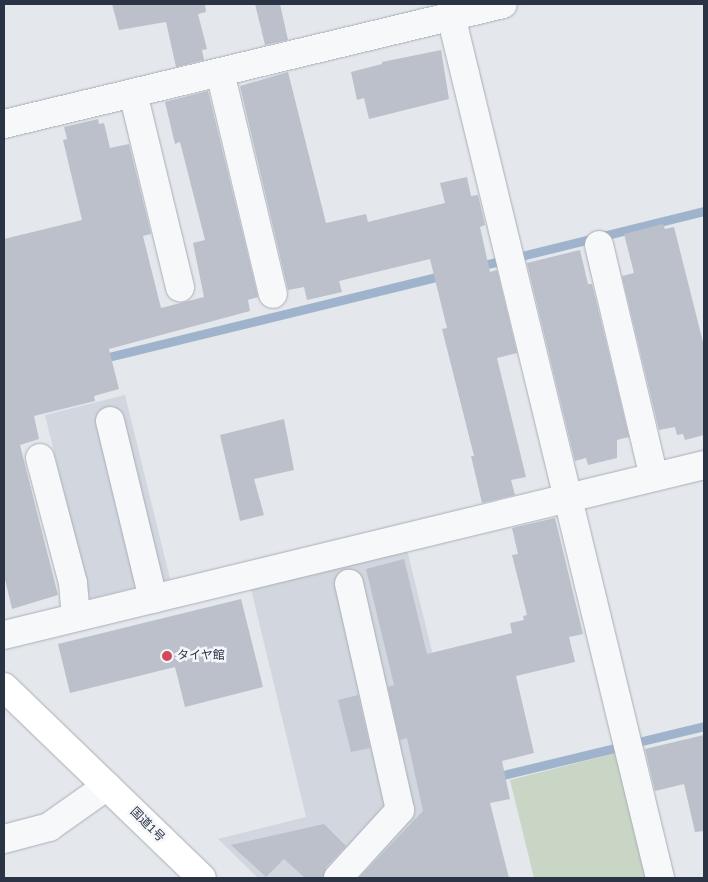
<!DOCTYPE html>
<meta charset="utf-8">
<style>
body{margin:0}
#map{position:relative;width:708px;height:882px;overflow:hidden;background:#e4e7ec;font-family:Arial,"Noto Sans JP",sans-serif}
div>[style]{position:absolute}
[style*='--x']{left:calc(var(--x)*1px);top:calc(var(--y)*1px);width:calc(var(--w)*1px);rotate:calc(var(--a)*1deg)}
.built>*{inset:0;background:#d2d6de}
.green>*{inset:0;background:#c9d6c5}
.stream>*{height:9px;margin:-4.5px;padding:0 4.5px;transform-origin:4.5px;border-radius:4.5px;background:#9fb4cc}
.building>*{inset:0;background:#bbc0ca}
.roads{filter:drop-shadow(0 0 1px #a9aeb7) drop-shadow(0 0 1px #a9aeb7)}
.minor>*{height:28px;margin:-14px;padding:0 14px;transform-origin:14px;border-radius:14px;background:#f7f8fa}
.highway>*{height:28px;margin:-14px;padding:0 14px;transform-origin:14px;border-radius:14px;background:#fff}
.dots>*{width:14px;height:14px;translate:-50% -50%;box-sizing:border-box;border:2px solid #f4f6f9;border-radius:50%}
span{translate:-50% -50%;white-space:nowrap;text-align:center;line-height:1.15;-webkit-text-stroke:5px #f4f6f9;paint-order:stroke}
.poi-label{font-size:12px;color:#2b3445}
.left{translate:0 -50%;text-align:left}
.street-label{font-size:12px;color:#2b3445}
.frame{position:absolute;inset:0;border:5px solid #2b3445;pointer-events:none}
</style>
<div id="map">
<div class="built">
<div style="clip-path:polygon(125px 395px,170px 579px,90px 599px,45px 415px)"></div>
<div style="clip-path:polygon(407px 550px,488px 878px,258px 878px,218px 839px,306px 817px,251px 589px)"></div>
</div>
<div class="green">
<div style="clip-path:polygon(620px 752px,652px 878px,534px 878px,510px 780px)"></div>
</div>
<div class="stream">
<div style="--x:521;--y:256;--w:188;--a:-13.8"></div>
<div style="--x:476;--y:267;--w:25;--a:-14"></div>
<div style="--x:100;--y:359;--w:354;--a:-13.7"></div>
<div style="--x:638;--y:742;--w:68;--a:-13.6"></div>
<div style="--x:495;--y:777;--w:128;--a:-13.6"></div>
</div>
<div class="building">
<div style="clip-path:polygon(112px 4px,205px 4px,206px 12px,198px 14px,207px 49px,202px 50px,204px 60px,176px 67px,166px 22px,119px 30px)"></div>
<div style="clip-path:polygon(255px 4px,280px 4px,288px 40px,265px 45px)"></div>
<div style="clip-path:polygon(441px 50px,449px 99px,369px 119px,364px 98px,357px 100px,351px 72px,382px 64px,382px 62px)"></div>
<div style="clip-path:polygon(288px 72px,326px 223px,366px 214px,368px 222px,445px 203px,440px 183px,467px 177px,471px 196px,478px 195px,485px 225px,480px 227px,490px 272px,497px 270px,517px 353px,497px 358px,526px 477px,511px 480px,515px 495px,482px 503px,471px 456px,474px 456px,442px 329px,447px 328px,430px 259px,339px 281px,342px 292px,307px 300px,304px 287px,288px 290px,240px 86px)"></div>
<div style="clip-path:polygon(208px 91px,258px 297px,248px 300px,250px 311px,109px 349px,119px 389px,94px 396px,95px 401px,34px 416px,39px 439px,20px 445px,58px 595px,12px 609px,4px 575px,4px 239px,82px 220px,63px 140px,67px 139px,64px 127px,98px 119px,99px 124px,104px 123px,110px 148px,129px 144px,151px 234px,143px 236px,161px 308px,204px 297px,193px 243px,205px 240px,180px 142px,175px 144px,165px 102px)"></div>
<div style="clip-path:polygon(663px 224px,665px 229px,674px 227px,704px 346px,704px 435px,685px 440px,683px 434px,677px 435px,675px 427px,659px 430px,622px 276px,634px 273px,624px 234px)"></div>
<div style="clip-path:polygon(580px 250px,588px 284px,592px 284px,629px 437px,617px 440px,617px 458px,588px 465px,586px 458px,575px 461px,527px 263px)"></div>
<div style="clip-path:polygon(284px 419px,294px 470px,254px 479px,264px 515px,240px 521px,220px 435px)"></div>
<div style="clip-path:polygon(555px 518px,583px 634px,569px 637px,575px 662px,516px 676px,534px 753px,502px 761px,510px 799px,490px 803px,509px 878px,359px 878px,423px 811px,407px 738px,400px 740px,388px 687px,394px 685px,366px 569px,404px 559px,427px 654px,512px 633px,510px 623px,524px 620px,523px 616px,527px 615px,512px 555px,518px 554px,512px 528px)"></div>
<div style="clip-path:polygon(241px 599px,263px 687px,185px 707px,175px 667px,70px 693px,58px 644px)"></div>
<div style="clip-path:polygon(358px 695px,370px 748px,351px 752px,338px 700px)"></div>
<div style="clip-path:polygon(704px 735px,704px 831px,695px 832px,684px 784px,655px 791px,645px 749px)"></div>
<div style="clip-path:polygon(324px 824px,346px 846px,326px 867px,323px 878px,305px 878px,284px 859px,266px 877px,231px 845px)"></div>
</div>
<div class="roads">
<div class="minor">
<div style="--x:451;--y:16;--w:887;--a:76.37"></div>
<div style="--x:220;--y:72;--w:228;--a:76.6"></div>
<div style="--x:133;--y:93;--w:200;--a:76.4"></div>
<div style="--x:4;--y:124;--w:513;--a:-13.52"></div>
<div style="--x:599;--y:245;--w:238;--a:76.7"></div>
<div style="--x:110;--y:421;--w:183;--a:76.4"></div>
<div style="--x:40;--y:458;--w:129;--a:75.2"></div>
<div style="--x:73;--y:583;--w:34;--a:85"></div>
<div style="--x:4;--y:635;--w:720;--a:-13.65"></div>
<div style="--x:4;--y:839;--w:47;--a:-14.9"></div>
<div style="--x:49;--y:827;--w:71;--a:-35.3"></div>
<div style="--x:338;--y:878;--w:92;--a:-47.6"></div>
<div style="--x:400;--y:810;--w:232;--a:-102.7"></div>
</div>
<div class="highway">
<div style="--x:4;--y:687;--w:275;--a:44"></div>
</div>
</div>
<div class="dots">
<div style="left:167px;top:656px;background:#d1495b"></div>
</div>
<div class="poi-label">
<span class="left" style="left:177px;top:656px">タイヤ館</span>
</div>
<div class="street-label">
<span style="left:147px;top:825px;rotate:45deg">国道1号</span>
</div>
<div class="frame"></div>
</div>
